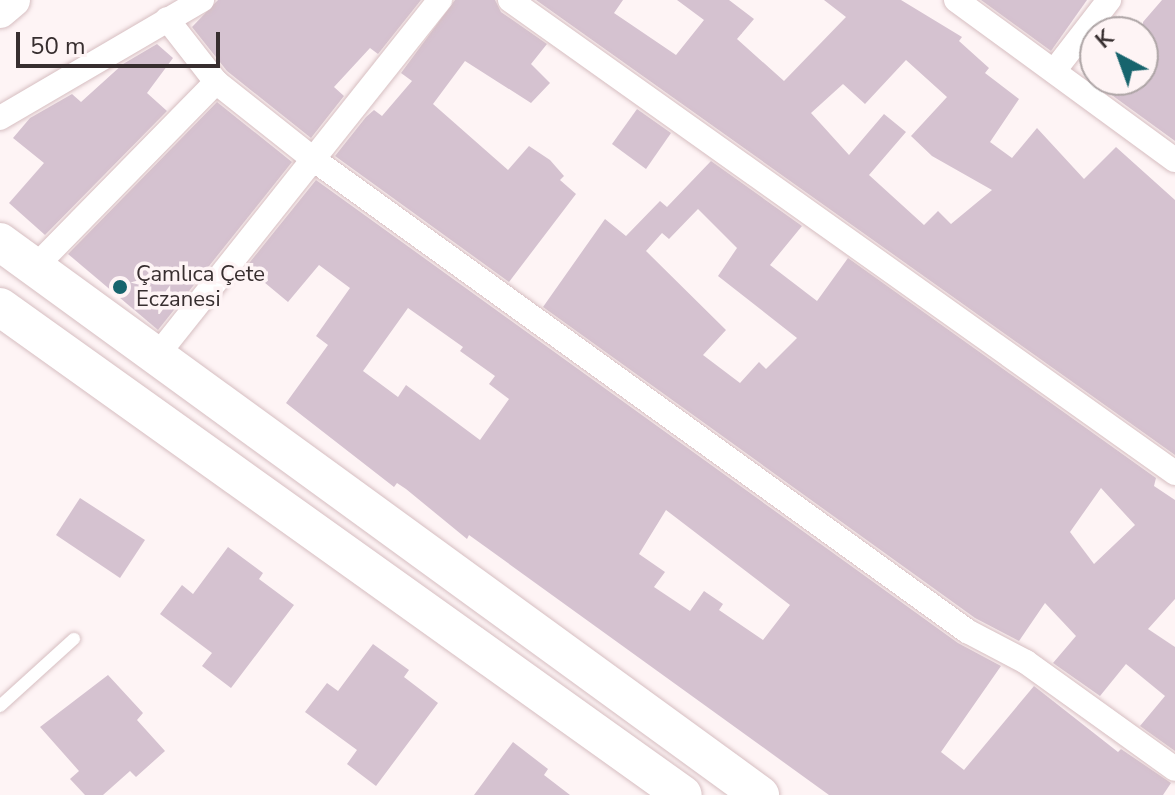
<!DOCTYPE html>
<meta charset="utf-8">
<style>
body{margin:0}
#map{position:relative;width:1175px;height:795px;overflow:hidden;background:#fef4f5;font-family:"Nunito Sans",sans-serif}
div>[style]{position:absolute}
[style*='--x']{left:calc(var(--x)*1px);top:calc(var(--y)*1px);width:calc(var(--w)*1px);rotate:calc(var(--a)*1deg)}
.building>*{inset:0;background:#d5c2d0}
.roads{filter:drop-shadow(0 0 2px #d6bec1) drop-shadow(0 0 2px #d6bec1)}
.service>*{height:12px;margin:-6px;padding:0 6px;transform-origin:6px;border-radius:6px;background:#fff}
.minor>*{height:24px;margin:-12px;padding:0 12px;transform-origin:12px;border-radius:12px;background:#fff}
.secondary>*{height:34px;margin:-17px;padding:0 17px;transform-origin:17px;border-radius:17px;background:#fff}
.primary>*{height:38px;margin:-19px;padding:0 19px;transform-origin:19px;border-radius:19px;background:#fff}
.dots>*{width:22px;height:22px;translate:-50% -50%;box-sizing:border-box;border:4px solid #fef4f5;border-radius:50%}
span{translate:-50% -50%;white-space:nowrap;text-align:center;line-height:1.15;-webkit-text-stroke:7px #fef4f5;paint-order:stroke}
.poi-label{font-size:22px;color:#372e2f}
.left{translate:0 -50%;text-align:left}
.north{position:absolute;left:1079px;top:16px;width:80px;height:80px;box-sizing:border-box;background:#fef4f5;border:2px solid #aea5a6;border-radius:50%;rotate:319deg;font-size:22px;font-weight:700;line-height:32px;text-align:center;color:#372e2f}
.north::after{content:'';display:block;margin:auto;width:28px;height:36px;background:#17646d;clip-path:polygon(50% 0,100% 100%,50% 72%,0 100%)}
.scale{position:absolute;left:16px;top:32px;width:204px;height:36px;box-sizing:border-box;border:4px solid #372e2f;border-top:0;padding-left:10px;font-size:24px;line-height:28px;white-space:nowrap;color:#372e2f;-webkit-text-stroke:6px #fef4f5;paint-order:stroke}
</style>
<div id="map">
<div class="building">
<div style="clip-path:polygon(218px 0,421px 0,378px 54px,370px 48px,334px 87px,344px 96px,311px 138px,227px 71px,192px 27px)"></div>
<div style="clip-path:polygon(455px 0,495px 0,501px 12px,547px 44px,531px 64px,550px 83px,531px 103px,465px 61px,433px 104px,508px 170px,529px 146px,550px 160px,564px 176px,560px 180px,576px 194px,509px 282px,335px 156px,366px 117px,374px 110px,382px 116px,412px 81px,401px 73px)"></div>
<div style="clip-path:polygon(evenodd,536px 0,623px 0,614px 13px,676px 55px,704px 20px,677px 0,729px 0,754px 19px,737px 39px,784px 81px,846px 17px,824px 0,901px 0,962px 37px,959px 41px,989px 68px,985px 73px,1019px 99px,990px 142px,1012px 158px,1037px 128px,1084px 179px,1116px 147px,1175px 200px,1175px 455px,536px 0,906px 60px,947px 97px,911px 136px,932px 156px,992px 190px,951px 224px,938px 211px,924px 225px,869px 175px,906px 132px,884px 114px,849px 155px,811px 113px,843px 84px,865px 104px,906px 60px)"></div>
<div style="clip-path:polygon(981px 0,1087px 0,1051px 51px)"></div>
<div style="clip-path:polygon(1162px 0,1175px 0,1175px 141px,1091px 80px,1143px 80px,1143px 22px)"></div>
<div style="clip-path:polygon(157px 44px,173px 58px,147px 93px,167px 111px,45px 235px,9px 203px,44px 163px,13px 138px,30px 118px,72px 94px,81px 102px,123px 64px)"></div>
<div style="clip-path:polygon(217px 102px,292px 162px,158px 330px,68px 254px)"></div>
<div style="clip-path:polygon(637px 109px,671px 133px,646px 169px,612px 144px)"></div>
<div style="clip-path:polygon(evenodd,711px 161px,802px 226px,770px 265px,817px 301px,848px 258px,1156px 478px,1154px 486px,1175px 500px,1175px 599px,1148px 629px,1175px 647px,1175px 751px,1140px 726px,1165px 696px,1126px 664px,1100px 696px,1053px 663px,1076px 636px,1045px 603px,1019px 641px,975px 618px,543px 307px,605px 219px,626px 236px,660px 201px,667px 207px,711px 161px,698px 209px,737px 248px,718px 276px,797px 338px,766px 369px,759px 362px,740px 383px,703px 355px,726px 330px,646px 251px,662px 233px,669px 239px,698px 209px,711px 161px,1101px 488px,1135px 525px,1094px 564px,1070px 532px,1101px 488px)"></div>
<div style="clip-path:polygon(evenodd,316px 180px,958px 643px,1001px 666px,941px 752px,964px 770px,1034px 686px,1118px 752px,1121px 749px,1171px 783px,1163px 795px,829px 795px,469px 535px,467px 539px,406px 489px,397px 483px,394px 487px,286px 403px,328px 345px,316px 336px,350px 288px,319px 265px,288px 302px,246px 267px,316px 180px,408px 308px,463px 347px,460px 351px,495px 376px,489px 384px,509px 399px,480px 440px,406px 385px,398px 397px,363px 371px,408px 308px,316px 180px,666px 510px,790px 605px,763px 640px,719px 610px,723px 604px,704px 591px,690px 611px,654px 587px,665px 572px,639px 554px,666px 510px)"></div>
<div style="clip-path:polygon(80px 498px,145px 540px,120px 578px,56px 535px)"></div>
<div style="clip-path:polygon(228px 547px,263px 573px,259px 579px,294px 605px,231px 688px,202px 666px,212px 653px,160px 614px,182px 585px,193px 594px)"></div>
<div style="clip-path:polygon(373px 644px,409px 670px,404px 677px,438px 703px,376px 786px,347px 764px,357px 750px,305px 712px,327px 683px,338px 691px)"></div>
<div style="clip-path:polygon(108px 675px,143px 713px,137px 720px,165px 751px,136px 777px,130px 771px,103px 795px,85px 795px,70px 779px,79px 771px,40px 727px)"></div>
<div style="clip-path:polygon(513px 742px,548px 769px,544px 775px,570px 795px,474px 795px)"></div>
</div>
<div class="roads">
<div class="service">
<div style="--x:0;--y:706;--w:100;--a:-42.2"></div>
</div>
<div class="minor">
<div style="--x:510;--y:0;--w:816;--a:35.42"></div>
<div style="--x:956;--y:0;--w:271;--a:36.2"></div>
<div style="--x:167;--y:19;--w:80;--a:52.1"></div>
<div style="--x:216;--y:82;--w:124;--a:38.4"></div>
<div style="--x:313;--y:159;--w:807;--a:35.82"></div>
<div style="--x:967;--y:631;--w:67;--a:27.7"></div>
<div style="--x:1026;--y:662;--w:183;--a:35.7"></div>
<div style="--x:1054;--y:71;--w:90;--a:-52.2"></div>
<div style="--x:0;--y:118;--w:234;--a:-30.3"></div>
<div style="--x:33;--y:269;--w:262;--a:-45.6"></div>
<div style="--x:155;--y:358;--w:458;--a:-51.5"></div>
</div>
<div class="secondary">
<div style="--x:0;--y:11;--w:17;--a:-40"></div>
</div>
<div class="primary">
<div style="--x:0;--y:242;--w:940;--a:36.04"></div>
<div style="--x:0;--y:307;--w:839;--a:35.55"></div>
</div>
</div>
<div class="dots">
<div style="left:120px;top:287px;background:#17646d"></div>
</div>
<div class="poi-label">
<span class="left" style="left:136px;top:287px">Çamlıca Çete<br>Eczanesi</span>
</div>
<div class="north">K</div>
<div class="scale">50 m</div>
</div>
